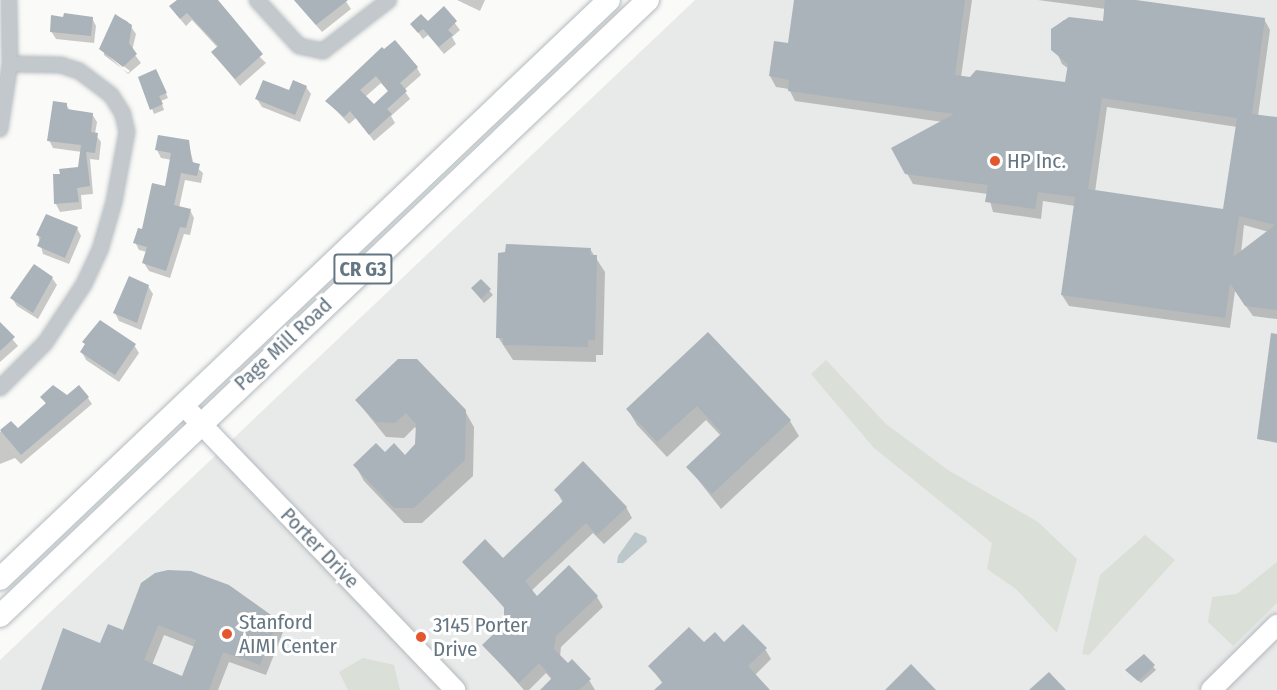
<!DOCTYPE html>
<style>
body{margin:0}
#map{position:relative;width:1277px;height:690px;overflow:hidden;background:#fafaf8;font-family:"Fira Sans Condensed",sans-serif}
div>[style]{position:absolute}
[style*='--x']{left:calc(var(--x)*1px);top:calc(var(--y)*1px);width:calc(var(--w)*1px);rotate:calc(var(--a)*1deg)}
.built>*{inset:0;background:#e8e9e9}
.green>*{inset:0;background:#dadfd7}
.water>*{inset:0;background:#bbc7cb}
.shadow>*{inset:0;background:#0003}
.building>*{inset:0;background:#aab3b9}
.roads{filter:drop-shadow(0 0 2px #b3babf) drop-shadow(0 0 2px #b3babf)}
.street>*{height:14px;margin:-7px;padding:0 7px;transform-origin:7px;border-radius:7px;background:#c3c8cc}
.secondary>*{height:20px;margin:-10px;padding:0 10px;transform-origin:10px;border-radius:10px;background:#fff}
.primary>*{height:22px;margin:-11px;padding:0 11px;transform-origin:11px;border-radius:11px;background:#fff}
.dots>*{width:16px;height:16px;translate:-50% -50%;box-sizing:border-box;border:3px solid #fff;border-radius:50%}
span{translate:-50% -50%;white-space:nowrap;text-align:center;line-height:1.15;-webkit-text-stroke:6px #fff;paint-order:stroke}
.shield-label span{padding:2px 4px;background:#fff;border:2px solid;border-radius:4px;-webkit-text-stroke-width:0}
.shield-label{font-size:20px;color:#657683;font-weight:700}
.poi-label{font-size:21px;color:#657683}
.left{translate:0 -50%;text-align:left}
.street-label{font-size:21px;color:#657683}
</style>
<div id="map">
<div class="built">
<div style="clip-path:polygon(695px 0,1277px 0,1277px 690px,0 690px,0 660px)"></div>
</div>
<div class="green">
<div style="clip-path:polygon(826px 360px,886px 424px,948px 470px,1038px 522px,1077px 559px,1057px 633px,1016px 589px,987px 569px,992px 543px,874px 448px,811px 374px)"></div>
<div style="clip-path:polygon(1145px 535px,1175px 560px,1089px 655px,1082px 654px,1100px 575px)"></div>
<div style="clip-path:polygon(1277px 562px,1277px 603px,1233px 646px,1208px 622px,1212px 597px,1237px 594px)"></div>
<div style="clip-path:polygon(363px 658px,394px 665px,400px 690px,348px 690px,339px 672px)"></div>
</div>
<div class="water">
<div style="clip-path:polygon(635px 532px,646px 537px,647px 542px,623px 563px,617px 563px,618px 556px)"></div>
</div>
<div class="shadow">
<div style="clip-path:polygon(177px 0,202px 0,266px 63px,240px 86px,213px 53px,218px 48px,192px 20px,186px 26px,176px 14px,171px 7px)"></div>
<div style="clip-path:polygon(294px 0,345px 0,351px 9px,322px 32px)"></div>
<div style="clip-path:polygon(457px 0,485px 0,480px 11px)"></div>
<div style="clip-path:polygon(evenodd,795px 0,972px 0,961px 77px,1067px 84px,1069px 69px,1062px 64px,1051px 39px,1054px 28px,1064px 20px,1104px 22px,1106px 9px,1038px 0,1125px 0,1264px 19px,1270px 30px,1258px 116px,1277px 119px,1277px 319px,1253px 316px,1235px 291px,1230px 328px,1069px 306px,1062px 295px,1075px 206px,1043px 201px,1041px 219px,993px 212px,988px 194px,913px 184px,893px 149px,943px 122px,795px 101px,789px 89px,776px 87px,770px 76px,789px 44px,795px 0,1107px 107px,1237px 127px,1224px 211px,1095px 192px,1107px 107px,795px 0,1244px 225px,1269px 232px,1241px 253px,1244px 225px)"></div>
<div style="clip-path:polygon(444px 9px,460px 30px,452px 37px,456px 44px,444px 54px,428px 35px,423px 39px,412px 24px,427px 23px)"></div>
<div style="clip-path:polygon(evenodd,116px 16px,127px 21px,136px 34px,132px 51px,141px 63px,128px 74px,101px 49px,116px 16px,104px 51px,130px 71px,128px 73px,104px 55px,104px 51px)"></div>
<div style="clip-path:polygon(92px 18px,96px 26px,94px 43px,56px 39px,51px 31px)"></div>
<div style="clip-path:polygon(evenodd,382px 49px,417px 68px,421px 75px,404px 90px,410px 99px,391px 116px,395px 123px,374px 141px,356px 118px,349px 124px,327px 101px,382px 49px,381px 83px,389px 92px,374px 107px,365px 97px,381px 83px)"></div>
<div style="clip-path:polygon(158px 76px,168px 98px,161px 101px,164px 110px,154px 114px,140px 78px)"></div>
<div style="clip-path:polygon(306px 87px,311px 94px,300px 122px,262px 107px,257px 99px)"></div>
<div style="clip-path:polygon(66px 104px,70px 111px,92px 114px,97px 122px,95px 134px,101px 142px,99px 160px,90px 159px,93px 194px,81px 195px,82px 209px,60px 212px,56px 204px,55px 176px,80px 169px,82px 152px,53px 148px,49px 140px)"></div>
<div style="clip-path:polygon(188px 142px,194px 165px,203px 173px,201px 183px,185px 180px,179px 208px,190px 210px,194px 218px,190px 235px,184px 234px,170px 278px,149px 271px,144px 263px,147px 252px,139px 250px,135px 242px,166px 188px,172px 160px,161px 158px,157px 150px)"></div>
<div style="clip-path:polygon(77px 228px,81px 236px,69px 264px,43px 254px,38px 235px)"></div>
<div style="clip-path:polygon(590px 249px,605px 272px,603px 355px,596px 355px,596px 362px,513px 360px,498px 337px)"></div>
<div style="clip-path:polygon(52px 278px,57px 285px,38px 319px,17px 306px,12px 298px)"></div>
<div style="clip-path:polygon(481px 281px,493px 295px,484px 303px,473px 289px)"></div>
<div style="clip-path:polygon(148px 286px,153px 294px,141px 330px,119px 321px,115px 313px)"></div>
<div style="clip-path:polygon(0 324px,18px 346px,0 362px)"></div>
<div style="clip-path:polygon(708px 334px,790px 421px,799px 436px,721px 509px,688px 467px,721px 436px,706px 420px,667px 457px,637px 425px,628px 410px)"></div>
<div style="clip-path:polygon(134px 345px,139px 353px,119px 382px,86px 360px,82px 352px)"></div>
<div style="clip-path:polygon(1277px 354px,1277px 443px,1258px 439px)"></div>
<div style="clip-path:polygon(42px 397px,88px 398px,92px 404px,21px 464px,15px 458px,0 464px,0 432px,11px 423px,18px 430px,47px 405px)"></div>
<div style="clip-path:polygon(356px 400px,465px 411px,474px 427px,473px 476px,422px 523px,404px 523px,364px 481px,355px 465px,385px 454px,405px 457px,417px 445px,417px 430px,415px 427px,404px 438px,386px 437px)"></div>
<div style="clip-path:polygon(556px 490px,626px 507px,632px 518px,604px 544px,593px 533px,531px 591px,537px 598px,597px 597px,603px 607px,561px 647px,560px 657px,589px 680px,595px 690px,542px 690px,552px 680px,546px 673px,529px 690px,524px 690px,484px 645px,505px 624px,506px 610px,464px 562px,503px 560px,563px 503px)"></div>
<div style="clip-path:polygon(evenodd,155px 575px,277px 621px,283px 632px,266px 675px,229px 662px,218px 690px,42px 690px,124px 632px,155px 575px,164px 635px,195px 647px,183px 678px,152px 665px,164px 635px)"></div>
<div style="clip-path:polygon(704px 644px,765px 649px,771px 659px,755px 675px,768px 690px,656px 690px,663px 684px,650px 666px)"></div>
<div style="clip-path:polygon(1144px 656px,1156px 670px,1141px 683px,1129px 673px)"></div>
</div>
<div class="building">
<div style="clip-path:polygon(177px 0,218px 0,263px 54px,235px 79px,211px 52px,218px 46px,187px 13px,180px 19px,169px 6px)"></div>
<div style="clip-path:polygon(294px 0,348px 0,316px 25px)"></div>
<div style="clip-path:polygon(evenodd,794px 0,965px 0,955px 75px,970px 77px,976px 70px,1065px 82px,1068px 64px,1051px 50px,1051px 29px,1069px 17px,1103px 21px,1105px 0,1136px 0,1265px 18px,1252px 114px,1277px 117px,1277px 310px,1245px 306px,1230px 283px,1225px 318px,1061px 295px,1075px 197px,1038px 192px,1035px 209px,985px 202px,988px 185px,905px 174px,891px 148px,954px 114px,788px 91px,789px 80px,769px 76px,774px 41px,788px 43px,794px 0,1102px 98px,1237px 118px,1223px 209px,1088px 189px,1102px 98px,794px 0,1239px 216px,1275px 225px,1233px 257px,1239px 216px)"></div>
<div style="clip-path:polygon(444px 6px,457px 21px,448px 30px,453px 35px,439px 47px,423px 29px,418px 33px,410px 24px,421px 14px,428px 21px)"></div>
<div style="clip-path:polygon(64px 13px,93px 17px,91px 36px,50px 32px,51px 15px,63px 17px)"></div>
<div style="clip-path:polygon(115px 14px,132px 25px,129px 43px,137px 54px,123px 67px,99px 49px)"></div>
<div style="clip-path:polygon(evenodd,395px 40px,418px 67px,400px 83px,407px 91px,387px 109px,392px 114px,369px 135px,350px 111px,344px 117px,325px 101px,382px 47px,384px 49px,395px 40px,376px 76px,388px 91px,374px 104px,360px 90px,376px 76px)"></div>
<div style="clip-path:polygon(156px 69px,167px 93px,159px 96px,163px 104px,150px 110px,138px 77px)"></div>
<div style="clip-path:polygon(263px 80px,289px 90px,293px 80px,307px 86px,295px 115px,255px 99px)"></div>
<div style="clip-path:polygon(53px 101px,67px 103px,67px 109px,93px 113px,91px 132px,98px 133px,95px 153px,86px 152px,90px 186px,77px 188px,79px 202px,54px 204px,53px 174px,60px 174px,59px 169px,78px 167px,81px 145px,47px 141px)"></div>
<div style="clip-path:polygon(158px 135px,189px 140px,192px 162px,200px 164px,197px 176px,181px 173px,174px 205px,191px 209px,186px 228px,180px 227px,166px 271px,142px 263px,147px 247px,133px 243px,138px 228px,142px 229px,152px 183px,165px 186px,171px 153px,155px 150px)"></div>
<div style="clip-path:polygon(46px 214px,78px 227px,65px 258px,37px 246px,41px 237px,36px 235px)"></div>
<div style="clip-path:polygon(506px 244px,591px 248px,590px 255px,597px 255px,595px 340px,588px 340px,588px 347px,503px 345px,503px 338px,496px 338px,498px 253px,505px 252px)"></div>
<div style="clip-path:polygon(34px 264px,53px 277px,33px 313px,10px 298px)"></div>
<div style="clip-path:polygon(129px 276px,149px 285px,137px 323px,113px 313px)"></div>
<div style="clip-path:polygon(481px 279px,491px 289px,481px 299px,471px 288px)"></div>
<div style="clip-path:polygon(100px 320px,136px 344px,115px 375px,80px 352px,85px 344px,82px 342px)"></div>
<div style="clip-path:polygon(0 322px,15px 337px,0 351px)"></div>
<div style="clip-path:polygon(708px 332px,791px 420px,712px 494px,686px 467px,722px 433px,697px 406px,657px 442px,626px 409px)"></div>
<div style="clip-path:polygon(1271px 333px,1277px 334px,1277px 442px,1257px 439px)"></div>
<div style="clip-path:polygon(398px 359px,417px 359px,466px 410px,465px 460px,414px 508px,394px 508px,353px 465px,376px 443px,385px 452px,394px 443px,405px 455px,415px 444px,416px 424px,406px 413px,395px 423px,376px 422px,355px 400px)"></div>
<div style="clip-path:polygon(53px 385px,67px 395px,79px 385px,89px 397px,21px 455px,0 430px,11px 421px,18px 428px,46px 403px,40px 397px)"></div>
<div style="clip-path:polygon(583px 461px,627px 507px,597px 535px,586px 523px,525px 581px,537px 596px,569px 565px,598px 596px,556px 636px,554px 649px,568px 663px,572px 659px,591px 679px,579px 690px,540px 690px,552px 678px,539px 663px,519px 683px,482px 645px,504px 624px,504px 607px,462px 562px,485px 539px,503px 558px,564px 500px,554px 490px)"></div>
<div style="clip-path:polygon(evenodd,168px 570px,191px 571px,229px 585px,278px 620px,260px 665px,223px 652px,209px 690px,41px 690px,63px 628px,100px 643px,108px 624px,123px 630px,141px 583px,155px 573px,168px 570px,158px 625px,196px 640px,182px 676px,144px 660px,158px 625px)"></div>
<div style="clip-path:polygon(743px 624px,767px 648px,748px 666px,770px 690px,654px 690px,663px 682px,648px 666px,689px 627px,704px 642px,715px 632px,724px 642px)"></div>
<div style="clip-path:polygon(1144px 654px,1155px 665px,1138px 681px,1125px 670px)"></div>
<div style="clip-path:polygon(911px 664px,936px 690px,885px 690px)"></div>
<div style="clip-path:polygon(1049px 672px,1066px 690px,1029px 690px)"></div>
</div>
<div class="roads">
<div class="street">
<div style="--x:257;--y:0;--w:62;--a:47.6"></div>
<div style="--x:299;--y:46;--w:25;--a:12"></div>
<div style="--x:323;--y:51;--w:83;--a:-37.7"></div>
<div style="--x:0;--y:129;--w:66;--a:-81.3"></div>
<div style="--x:10;--y:64;--w:64;--a:-90.9"></div>
<div style="--x:0;--y:388;--w:64;--a:-45"></div>
<div style="--x:45;--y:343;--w:71;--a:-56.5"></div>
<div style="--x:84;--y:284;--w:38;--a:-65"></div>
<div style="--x:100;--y:250;--w:50;--a:-73.7"></div>
<div style="--x:114;--y:202;--w:71;--a:-79.5"></div>
<div style="--x:127;--y:132;--w:18;--a:-103"></div>
<div style="--x:123;--y:114;--w:22;--a:-122"></div>
<div style="--x:111;--y:95;--w:40;--a:-143"></div>
<div style="--x:79;--y:71;--w:19;--a:-162"></div>
<div style="--x:61;--y:65;--w:51;--a:-178.9"></div>
</div>
<div class="secondary">
<div style="--x:184;--y:406;--w:393;--a:46.3"></div>
<div style="--x:1211;--y:690;--w:93;--a:-44.6"></div>
</div>
<div class="primary">
<div style="--x:0;--y:579;--w:840;--a:-43.55"></div>
<div style="--x:0;--y:616;--w:894;--a:-43.55"></div>
</div>
</div>
<div class="dots">
<div style="left:995px;top:161px;background:#e4572e"></div>
<div style="left:227px;top:634px;background:#e4572e"></div>
<div style="left:421px;top:637px;background:#e4572e"></div>
</div>
<div class="shield-label">
<span style="left:363px;top:269px">CR G3</span>
</div>
<div class="poi-label">
<span class="left" style="left:1007px;top:161px">HP Inc.</span>
<span class="left" style="left:239px;top:634px">Stanford<br>AIMI Center</span>
<span class="left" style="left:433px;top:637px">3145 Porter<br>Drive</span>
</div>
<div class="street-label">
<span style="left:283px;top:344px;rotate:-43deg">Page Mill Road</span>
<span style="left:320px;top:548px;rotate:46deg">Porter Drive</span>
</div>
</div>
